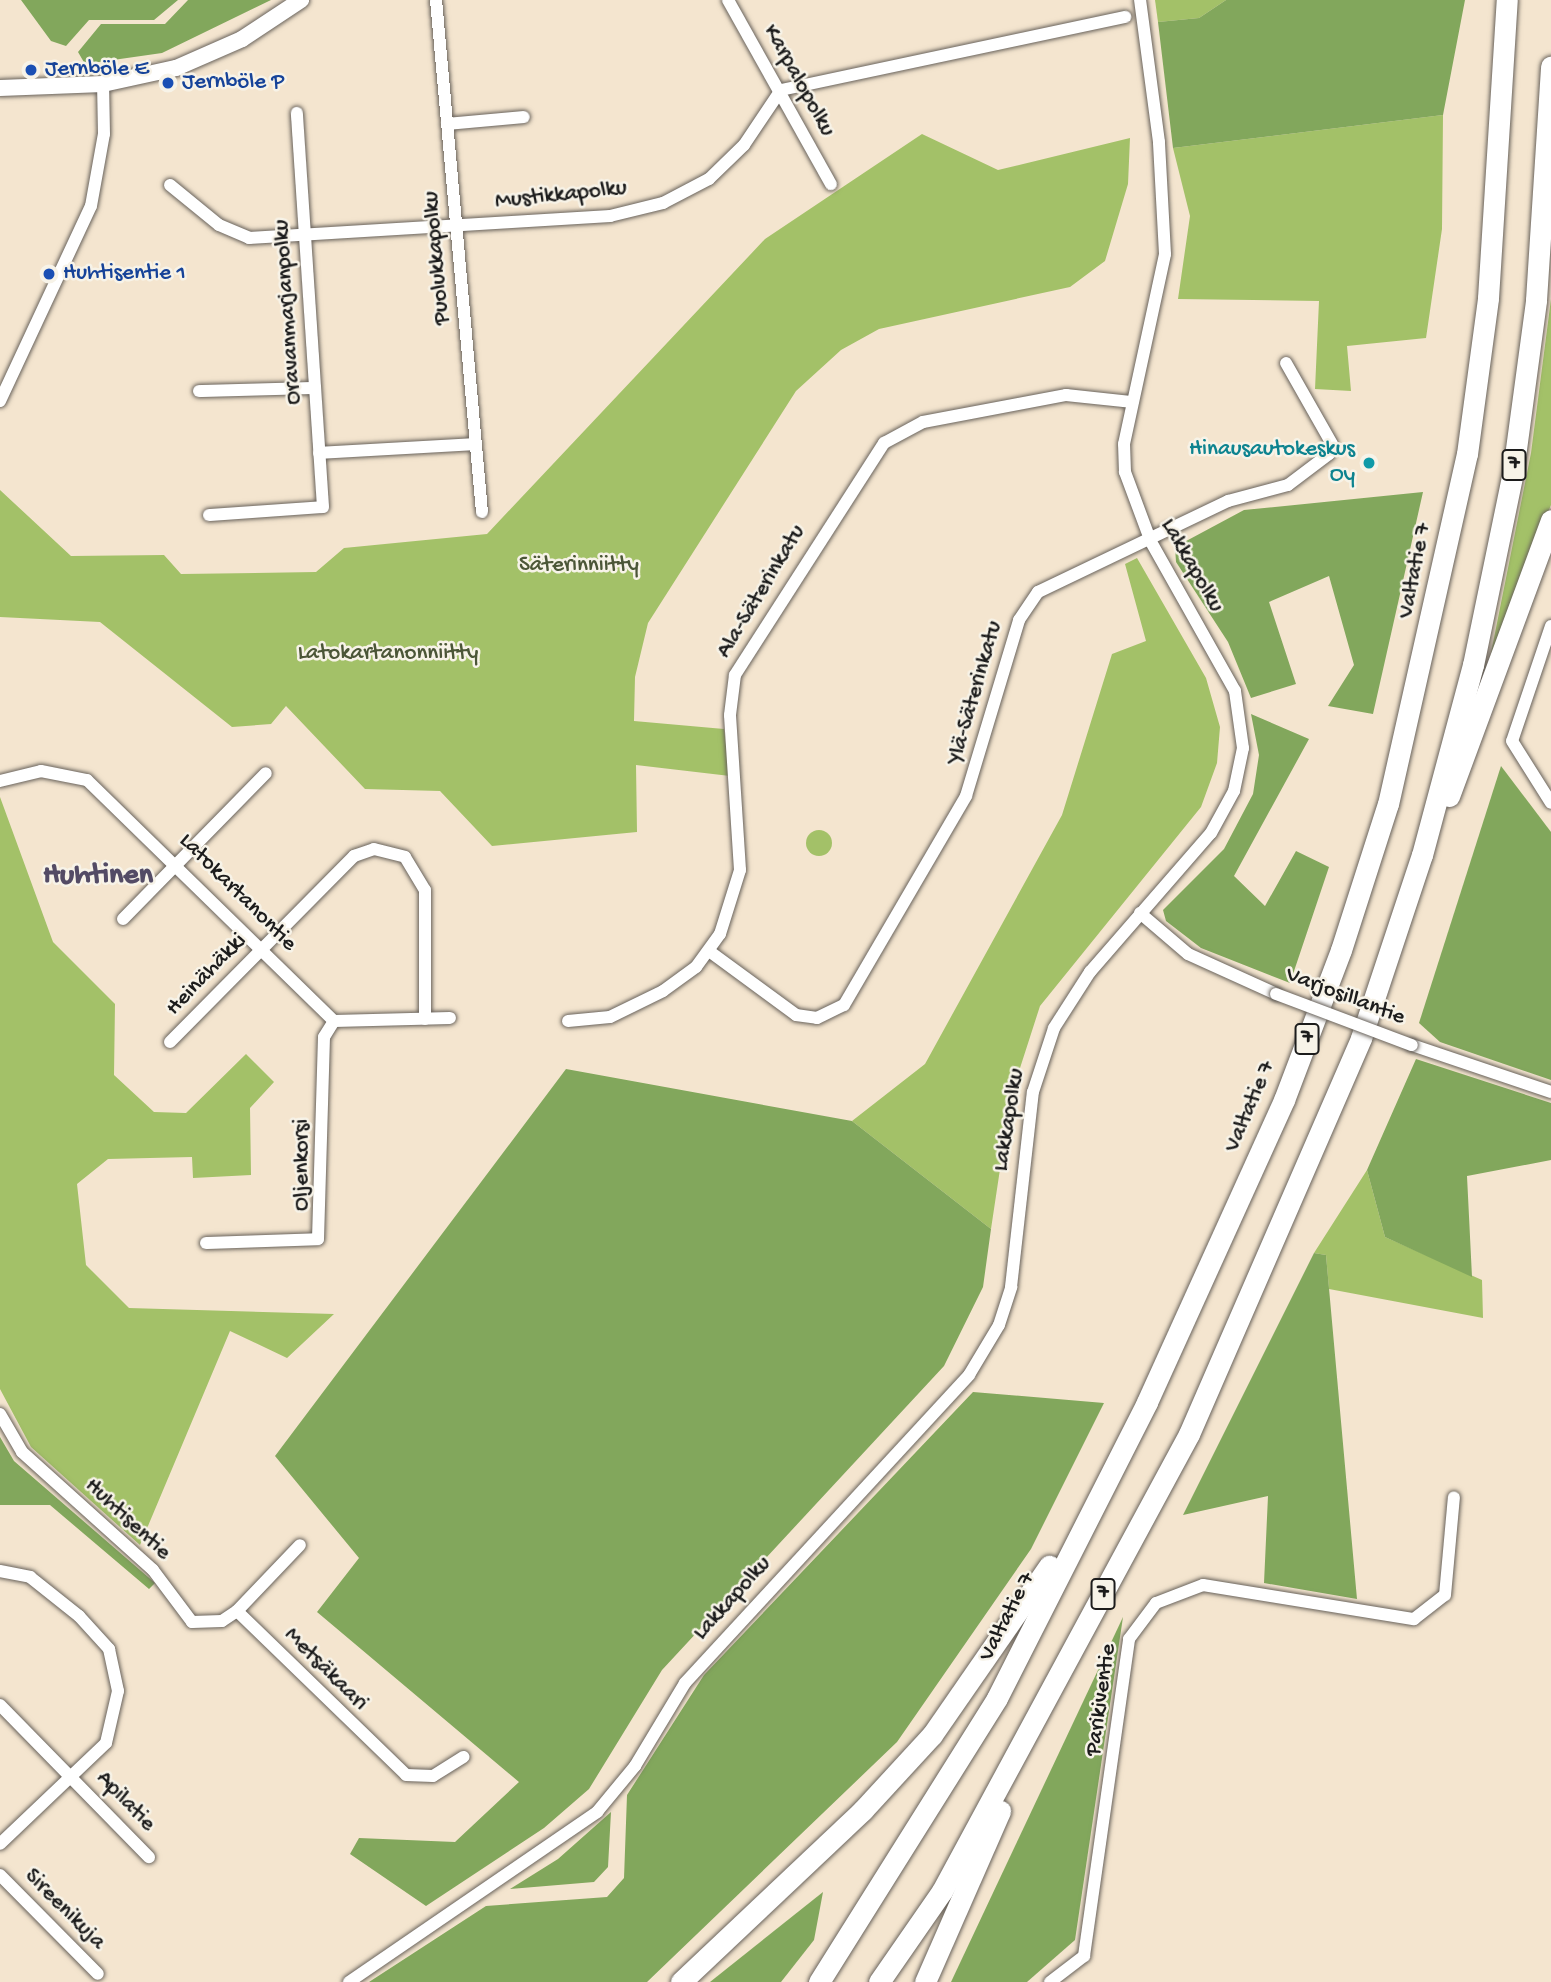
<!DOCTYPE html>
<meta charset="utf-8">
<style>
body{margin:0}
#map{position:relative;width:1551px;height:1982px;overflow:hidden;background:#f4e5cf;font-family:"Gochi Hand",sans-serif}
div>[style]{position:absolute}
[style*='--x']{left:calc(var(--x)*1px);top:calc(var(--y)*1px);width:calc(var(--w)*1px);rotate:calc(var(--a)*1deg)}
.green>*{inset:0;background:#a3c168}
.round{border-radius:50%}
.forest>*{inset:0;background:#82a75c}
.roads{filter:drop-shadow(0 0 2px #68625b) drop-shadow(0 0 2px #68625b)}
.minor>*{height:12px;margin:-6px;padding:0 6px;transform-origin:6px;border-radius:6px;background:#fff}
.tertiary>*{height:16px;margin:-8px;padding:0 8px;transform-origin:8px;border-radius:8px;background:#fff}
.motorway>*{height:21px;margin:-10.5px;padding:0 10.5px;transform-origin:10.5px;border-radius:10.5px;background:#fff}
.bridges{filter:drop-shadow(0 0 2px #68625b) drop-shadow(0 0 2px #68625b)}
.minor-bridge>*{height:12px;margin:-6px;padding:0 6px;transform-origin:6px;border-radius:6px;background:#fff}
.dots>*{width:19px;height:19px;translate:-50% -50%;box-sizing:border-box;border:4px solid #f7f3e8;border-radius:50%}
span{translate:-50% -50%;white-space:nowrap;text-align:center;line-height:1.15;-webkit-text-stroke:5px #f7f3e8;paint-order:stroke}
.shield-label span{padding:2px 5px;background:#f7f3e8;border:2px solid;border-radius:5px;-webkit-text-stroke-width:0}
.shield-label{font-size:21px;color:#1c1c1c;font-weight:700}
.transit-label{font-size:23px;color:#164399}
.left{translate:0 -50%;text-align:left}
.street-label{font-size:23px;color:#1c1c1c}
.culture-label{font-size:23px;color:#0d838f}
.right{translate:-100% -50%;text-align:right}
.park-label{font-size:23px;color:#4b5637}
.district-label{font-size:30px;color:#534b65;font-weight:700}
</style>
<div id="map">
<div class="green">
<div style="clip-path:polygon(1155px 0,1226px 0,1199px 18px,1158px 22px)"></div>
<div style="clip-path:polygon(1443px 115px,1442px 229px,1426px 338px,1347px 346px,1351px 391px,1315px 389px,1319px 301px,1178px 299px,1190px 216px,1173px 148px)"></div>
<div style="clip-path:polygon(922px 134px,998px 170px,1130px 138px,1128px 184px,1105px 261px,1070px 287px,879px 329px,841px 350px,796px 391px,648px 623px,635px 677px,634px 721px,724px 729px,730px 776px,636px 765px,637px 832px,492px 846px,440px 791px,365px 789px,286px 706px,271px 724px,232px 727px,100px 622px,0 617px,0 490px,71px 556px,164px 555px,181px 574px,316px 572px,344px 548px,487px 534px,765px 239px)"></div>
<div style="clip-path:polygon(1551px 299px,1551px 505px,1490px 658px,1531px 453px)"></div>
<div style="clip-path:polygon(1137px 558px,1206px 678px,1220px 727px,1217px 763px,1201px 807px,1040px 1006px,1011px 1096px,991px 1229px,852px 1121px,925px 1064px,1062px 815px,1112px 654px,1146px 641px,1125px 564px)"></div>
<div style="clip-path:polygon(0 797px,53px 942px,115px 1004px,114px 1075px,154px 1112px,186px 1113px,246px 1054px,274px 1082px,250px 1108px,251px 1175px,193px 1178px,192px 1157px,108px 1159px,77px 1184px,86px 1265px,129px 1308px,334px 1314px,287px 1358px,230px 1331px,140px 1545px,31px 1447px,0 1389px)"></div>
<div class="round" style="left:806px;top:830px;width:26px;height:26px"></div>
<div style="clip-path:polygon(1367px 1170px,1385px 1237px,1482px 1280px,1483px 1318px,1329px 1289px,1326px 1255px,1314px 1253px)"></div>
</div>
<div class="forest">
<div style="clip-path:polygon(21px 0,178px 0,154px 20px,89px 20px,66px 46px,51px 41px)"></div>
<div style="clip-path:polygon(188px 0,271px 0,162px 53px,85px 64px,78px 52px,101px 24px,165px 24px)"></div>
<div style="clip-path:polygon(1226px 0,1465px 0,1443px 115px,1173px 148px,1158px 22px,1199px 18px)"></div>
<div style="clip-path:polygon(1423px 492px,1373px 714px,1328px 706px,1354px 665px,1329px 576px,1269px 602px,1296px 684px,1251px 698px,1228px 642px,1176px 562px,1175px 547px,1244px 510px)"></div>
<div style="clip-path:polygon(1251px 714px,1309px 739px,1234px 876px,1265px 906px,1296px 851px,1329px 867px,1290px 983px,1201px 948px,1166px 921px,1163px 910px,1224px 849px,1253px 794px,1259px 755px)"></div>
<div style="clip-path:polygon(1501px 766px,1551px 832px,1551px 1080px,1440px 1042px,1419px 1023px)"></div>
<div style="clip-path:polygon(1416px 1059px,1551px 1103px,1551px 1160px,1467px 1176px,1472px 1277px,1385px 1237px,1367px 1170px)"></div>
<div style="clip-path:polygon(566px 1069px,852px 1121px,991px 1229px,983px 1287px,944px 1366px,662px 1670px,589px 1789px,544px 1828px,426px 1906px,350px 1854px,359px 1838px,455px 1842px,519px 1782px,317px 1612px,359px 1558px,275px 1456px)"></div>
<div style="clip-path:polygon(1314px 1253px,1326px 1255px,1357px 1599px,1264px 1583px,1268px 1496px,1183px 1515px)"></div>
<div style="clip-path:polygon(973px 1392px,1104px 1403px,1031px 1549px,897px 1742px,647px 1982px,369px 1982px,486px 1906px,607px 1897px,624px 1878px,627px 1795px,704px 1675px)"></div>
<div style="clip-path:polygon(0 1437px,14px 1461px,155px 1583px,149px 1589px,50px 1505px,0 1505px)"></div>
<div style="clip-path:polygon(1123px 1617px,1075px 1940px,1027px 1982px,951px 1982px)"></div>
<div style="clip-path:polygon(611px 1812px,608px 1867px,594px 1882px,510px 1889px,558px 1859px)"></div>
<div style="clip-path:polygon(823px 1892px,814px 1940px,781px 1982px,710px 1982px)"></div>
</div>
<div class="roads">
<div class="minor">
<div style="--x:436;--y:0;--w:514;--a:84.87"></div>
<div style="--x:728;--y:0;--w:211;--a:60.8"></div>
<div style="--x:447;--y:124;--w:77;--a:-5.2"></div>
<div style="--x:170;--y:185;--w:63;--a:39.2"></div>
<div style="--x:219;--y:225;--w:33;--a:23"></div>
<div style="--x:249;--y:238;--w:362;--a:-3.5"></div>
<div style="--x:610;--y:216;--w:55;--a:-13.8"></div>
<div style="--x:663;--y:203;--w:52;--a:-27.6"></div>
<div style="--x:709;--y:179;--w:49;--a:-44.2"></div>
<div style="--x:744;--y:145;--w:66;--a:-56.1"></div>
<div style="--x:781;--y:90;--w:352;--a:-12"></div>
<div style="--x:199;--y:391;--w:116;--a:-1.5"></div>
<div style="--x:0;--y:401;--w:215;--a:-65"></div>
<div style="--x:91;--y:206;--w:73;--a:-79.8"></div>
<div style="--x:104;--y:134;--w:50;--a:-91.1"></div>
<div style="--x:319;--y:453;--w:156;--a:-3.3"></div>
<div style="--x:209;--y:515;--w:114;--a:-4"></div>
<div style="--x:323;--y:507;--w:395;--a:-93.8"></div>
<div style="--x:1551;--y:626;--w:121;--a:108.7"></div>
<div style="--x:1512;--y:741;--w:73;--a:57.8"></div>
<div style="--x:0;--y:781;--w:42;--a:-13.7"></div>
<div style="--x:41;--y:771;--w:47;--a:11.1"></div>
<div style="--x:87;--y:780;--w:345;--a:44.3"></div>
<div style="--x:334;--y:1021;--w:116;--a:-1.5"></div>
<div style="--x:1140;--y:913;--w:63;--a:40.5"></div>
<div style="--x:1188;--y:954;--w:97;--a:24.4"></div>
<div style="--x:123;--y:919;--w:204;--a:-45.6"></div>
<div style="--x:709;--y:951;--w:108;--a:36.3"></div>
<div style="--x:796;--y:1015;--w:21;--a:8"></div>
<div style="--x:817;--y:1018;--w:30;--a:-26"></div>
<div style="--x:844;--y:1005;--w:242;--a:-59.7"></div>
<div style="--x:966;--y:796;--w:184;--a:-73.2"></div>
<div style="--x:1019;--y:620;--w:34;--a:-56"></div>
<div style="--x:1038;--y:592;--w:211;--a:-25.6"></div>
<div style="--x:1228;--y:501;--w:62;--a:-14.9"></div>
<div style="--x:1288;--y:485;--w:51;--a:-37.1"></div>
<div style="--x:1329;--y:454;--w:10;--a:-73"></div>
<div style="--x:1332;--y:444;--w:93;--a:-119.6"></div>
<div style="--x:568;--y:1021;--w:42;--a:-5.4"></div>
<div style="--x:610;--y:1017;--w:59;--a:-26.1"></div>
<div style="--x:663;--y:991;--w:41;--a:-36"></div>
<div style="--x:696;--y:967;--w:41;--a:-54"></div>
<div style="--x:720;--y:934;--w:67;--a:-72.6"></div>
<div style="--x:740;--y:870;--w:155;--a:-93.7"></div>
<div style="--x:730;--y:715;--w:40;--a:-82.9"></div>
<div style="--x:735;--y:675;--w:276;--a:-57.3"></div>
<div style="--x:884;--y:443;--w:44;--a:-28.3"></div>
<div style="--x:923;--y:422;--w:146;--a:-10.7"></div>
<div style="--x:1066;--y:395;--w:65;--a:6.1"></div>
<div style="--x:170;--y:1042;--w:262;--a:-45.3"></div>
<div style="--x:354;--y:856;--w:21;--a:-19"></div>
<div style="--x:374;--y:849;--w:32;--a:14"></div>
<div style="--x:405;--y:857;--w:39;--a:59"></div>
<div style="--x:425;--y:890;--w:129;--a:90"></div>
<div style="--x:1412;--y:1045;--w:147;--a:18.7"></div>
<div style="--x:206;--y:1243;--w:112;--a:-2"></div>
<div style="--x:318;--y:1239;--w:202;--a:-88.3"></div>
<div style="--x:324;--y:1037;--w:19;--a:-58"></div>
<div style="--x:0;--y:1414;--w:44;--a:59.9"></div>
<div style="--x:22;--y:1452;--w:176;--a:42"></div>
<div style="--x:153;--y:1570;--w:65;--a:53.1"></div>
<div style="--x:192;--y:1622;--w:30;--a:-2"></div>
<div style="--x:222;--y:1621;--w:18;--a:-34"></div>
<div style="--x:237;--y:1611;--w:91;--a:-46.3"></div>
<div style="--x:0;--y:1571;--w:31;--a:11"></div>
<div style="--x:30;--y:1577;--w:63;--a:38.5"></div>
<div style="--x:79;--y:1616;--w:45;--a:47.7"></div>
<div style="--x:109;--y:1649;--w:43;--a:77.9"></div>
<div style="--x:118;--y:1691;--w:53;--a:103"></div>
<div style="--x:106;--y:1743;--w:146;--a:136.4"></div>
<div style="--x:237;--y:1611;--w:235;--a:44.1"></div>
<div style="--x:406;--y:1775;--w:27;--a:2"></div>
<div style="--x:433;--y:1776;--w:36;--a:-32"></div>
<div style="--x:0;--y:1705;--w:213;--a:45.6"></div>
<div style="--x:0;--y:1875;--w:139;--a:45.3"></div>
<div style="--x:349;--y:1982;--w:301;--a:-34.4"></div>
<div style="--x:597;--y:1812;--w:60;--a:-50.4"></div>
<div style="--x:635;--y:1766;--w:97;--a:-58.9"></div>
<div style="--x:685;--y:1683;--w:419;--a:-47.3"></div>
<div style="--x:969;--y:1375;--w:58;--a:-59"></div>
<div style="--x:999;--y:1325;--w:40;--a:-72"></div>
<div style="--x:1011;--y:1287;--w:196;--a:-83.6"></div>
<div style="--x:1033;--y:1092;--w:67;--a:-71.8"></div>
<div style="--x:1054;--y:1028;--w:67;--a:-57.3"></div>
<div style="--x:1090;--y:972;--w:184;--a:-49"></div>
<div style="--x:1211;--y:833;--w:48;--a:-61.3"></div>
<div style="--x:1234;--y:791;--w:44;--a:-78.2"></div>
<div style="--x:1243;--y:748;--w:58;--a:-98"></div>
<div style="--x:1235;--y:691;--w:171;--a:-119.4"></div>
<div style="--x:1151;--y:542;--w:75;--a:-110.4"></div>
<div style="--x:1125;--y:472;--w:28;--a:-92"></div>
<div style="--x:1124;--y:444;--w:194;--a:-77.8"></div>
<div style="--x:1165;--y:254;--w:112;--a:-93.1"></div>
<div style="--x:1159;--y:142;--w:143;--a:-97.6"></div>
<div style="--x:1050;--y:1982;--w:43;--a:-37.4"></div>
<div style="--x:1084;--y:1956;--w:320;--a:-81.9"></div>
<div style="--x:1129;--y:1639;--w:45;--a:-53.1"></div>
<div style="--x:1156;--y:1603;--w:50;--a:-21"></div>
<div style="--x:1203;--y:1585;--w:214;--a:9.2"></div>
<div style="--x:1414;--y:1619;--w:39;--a:-38"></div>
<div style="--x:1445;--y:1595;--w:98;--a:-84.8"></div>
</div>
<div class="tertiary">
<div style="--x:0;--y:88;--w:103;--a:-2.2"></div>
<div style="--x:103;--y:84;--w:75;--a:-12.4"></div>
<div style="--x:176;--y:68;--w:72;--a:-23.7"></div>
<div style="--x:242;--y:39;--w:71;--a:-33.5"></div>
</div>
<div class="motorway">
<div style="--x:1449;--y:796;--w:294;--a:-69.7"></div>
<div style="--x:681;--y:1982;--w:250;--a:-43.4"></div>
<div style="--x:863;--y:1810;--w:102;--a:-47.4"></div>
<div style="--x:932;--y:1735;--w:206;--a:-55.3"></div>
<div style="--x:819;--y:1982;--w:335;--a:-57.9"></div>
<div style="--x:997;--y:1698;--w:332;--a:-63.1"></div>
<div style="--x:1147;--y:1402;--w:332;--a:-65.6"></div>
<div style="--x:1284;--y:1100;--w:160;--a:-69.2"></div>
<div style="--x:1341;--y:950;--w:153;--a:-72.2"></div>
<div style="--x:1388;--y:804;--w:359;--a:-77.3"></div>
<div style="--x:1467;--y:454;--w:157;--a:-82.3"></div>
<div style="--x:1488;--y:298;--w:299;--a:-86.4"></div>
<div style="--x:879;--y:1982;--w:111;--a:-55.3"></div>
<div style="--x:942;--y:1891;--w:519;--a:-61.61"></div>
<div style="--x:1189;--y:1434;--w:432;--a:-66.5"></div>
<div style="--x:1361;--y:1038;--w:193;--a:-71.6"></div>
<div style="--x:1422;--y:855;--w:197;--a:-75"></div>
<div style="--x:1473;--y:665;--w:198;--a:-78.3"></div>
<div style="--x:1513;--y:471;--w:173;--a:-82.3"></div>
<div style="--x:1536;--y:300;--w:234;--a:-86.3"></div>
<div style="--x:925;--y:1982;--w:187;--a:-66.3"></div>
</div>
</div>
<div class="bridges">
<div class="minor-bridge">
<div style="--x:1276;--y:994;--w:145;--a:20.6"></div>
</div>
</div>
<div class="dots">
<div style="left:31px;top:70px;background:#1a4fb4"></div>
<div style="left:168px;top:83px;background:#1a4fb4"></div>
<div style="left:49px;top:274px;background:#1a4fb4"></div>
<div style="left:1369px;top:463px;background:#0f9aa8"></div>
</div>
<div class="shield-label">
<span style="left:1514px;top:465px">7</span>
<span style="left:1307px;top:1039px">7</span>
<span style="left:1103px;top:1594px">7</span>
</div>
<div class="transit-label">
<span class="left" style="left:45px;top:70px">Jernböle E</span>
<span class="left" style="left:182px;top:83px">Jernböle P</span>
<span class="left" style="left:63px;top:274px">Huhtisentie 1</span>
</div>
<div class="street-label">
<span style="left:798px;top:81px;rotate:61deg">Karpalopolku</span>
<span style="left:561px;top:196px;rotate:-6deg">Mustikkapolku</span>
<span style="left:438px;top:258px;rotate:-95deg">Puolukkapolku</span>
<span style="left:289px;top:312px;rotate:-94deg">Oravanmarjanpolku</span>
<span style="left:1191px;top:566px;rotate:60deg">Lakkapolku</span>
<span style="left:1416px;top:571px;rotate:-79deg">Valtatie 7</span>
<span style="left:762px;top:592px;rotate:-59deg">Ala-Säterinkatu</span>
<span style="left:976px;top:693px;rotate:-74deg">Ylä-Säterinkatu</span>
<span style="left:237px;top:893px;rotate:45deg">Latokartanontie</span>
<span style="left:207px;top:975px;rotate:-46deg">Heinähäkki</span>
<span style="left:1345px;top:997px;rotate:21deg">Varjosillantie</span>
<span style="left:1251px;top:1107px;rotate:-67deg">Valtatie 7</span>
<span style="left:1010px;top:1120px;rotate:-81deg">Lakkapolku</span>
<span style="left:303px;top:1165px;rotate:-90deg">Oljenkorsi</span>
<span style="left:127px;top:1520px;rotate:43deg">Huhtisentie</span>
<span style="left:733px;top:1599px;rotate:-48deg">Lakkapolku</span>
<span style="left:1008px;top:1617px;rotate:-63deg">Valtatie 7</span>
<span style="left:325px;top:1670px;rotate:45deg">Metsäkaari</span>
<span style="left:1102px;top:1700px;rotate:-82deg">Parikiventie</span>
<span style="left:125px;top:1802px;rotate:46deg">Apilatie</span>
<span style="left:64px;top:1910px;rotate:45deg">Sireenikuja</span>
</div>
<div class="culture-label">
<span class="right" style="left:1355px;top:463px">Hinausautokeskus<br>Oy</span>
</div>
<div class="park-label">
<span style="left:579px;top:566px">Säterinniitty</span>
<span style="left:388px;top:654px">Latokartanonniitty</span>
</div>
<div class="district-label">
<span style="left:98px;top:877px">Huhtinen</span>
</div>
</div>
